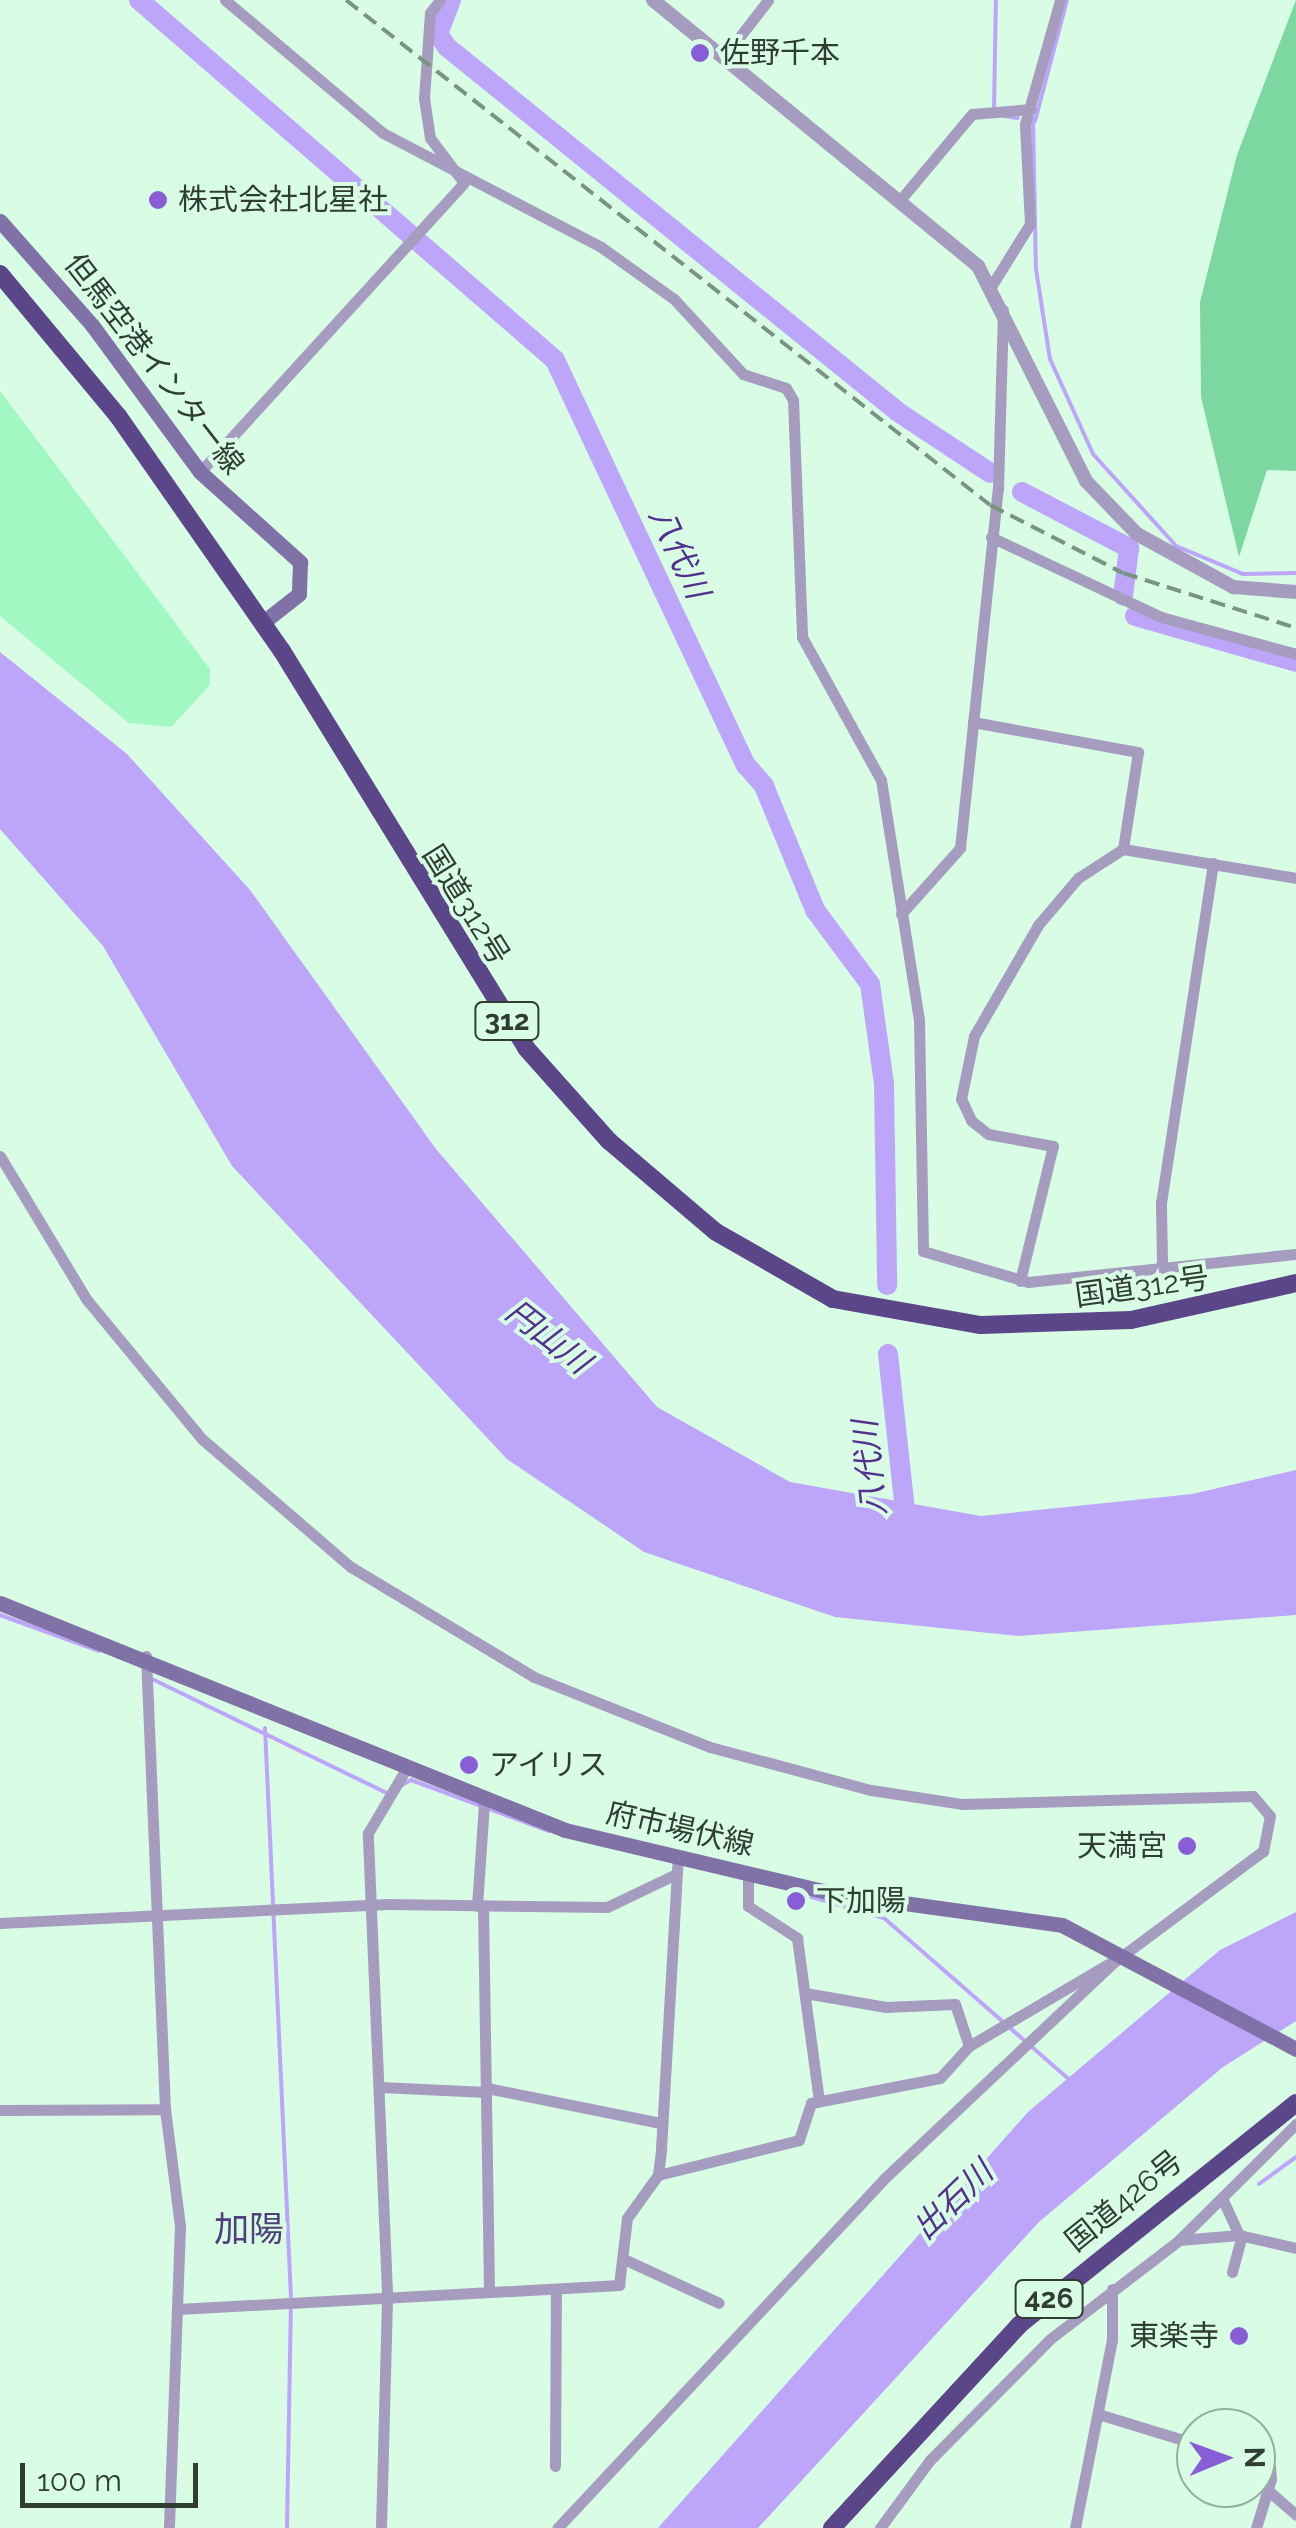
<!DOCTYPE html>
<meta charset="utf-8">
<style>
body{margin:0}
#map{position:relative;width:1296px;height:2528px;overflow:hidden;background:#d8fce4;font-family:Raleway,"Noto Sans JP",sans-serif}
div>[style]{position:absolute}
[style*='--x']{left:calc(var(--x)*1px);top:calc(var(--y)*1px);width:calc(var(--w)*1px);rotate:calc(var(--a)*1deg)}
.green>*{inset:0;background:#a2f8c2}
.forest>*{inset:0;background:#7cd8a0}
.water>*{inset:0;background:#bda6f9}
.stream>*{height:4px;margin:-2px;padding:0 2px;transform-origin:2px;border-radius:2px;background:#bda6f9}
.river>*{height:20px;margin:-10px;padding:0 10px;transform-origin:10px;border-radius:10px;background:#bda6f9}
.minor>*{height:11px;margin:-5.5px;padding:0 5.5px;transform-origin:5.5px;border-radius:5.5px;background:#a59cc0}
.tertiary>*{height:14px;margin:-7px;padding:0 7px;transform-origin:7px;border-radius:7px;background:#a59cc0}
.secondary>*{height:15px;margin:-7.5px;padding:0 7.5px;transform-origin:7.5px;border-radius:7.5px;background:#8072a6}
.trunk>*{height:18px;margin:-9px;padding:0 9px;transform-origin:9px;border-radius:9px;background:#5c468a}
.rail>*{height:4px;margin-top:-2px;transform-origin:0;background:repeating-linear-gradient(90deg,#7b9383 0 15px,transparent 0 23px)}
.dots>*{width:28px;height:28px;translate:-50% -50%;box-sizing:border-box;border:5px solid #d8fce4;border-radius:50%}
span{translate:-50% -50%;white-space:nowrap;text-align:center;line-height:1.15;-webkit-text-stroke:8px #d8fce4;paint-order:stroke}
.shield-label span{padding:2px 8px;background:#d8fce4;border:2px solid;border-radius:8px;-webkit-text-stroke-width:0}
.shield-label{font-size:28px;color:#2f3d33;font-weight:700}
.poi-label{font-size:30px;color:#2f3d33}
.left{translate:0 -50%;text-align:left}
.right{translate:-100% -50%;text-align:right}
.street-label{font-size:30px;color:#2f3d33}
.water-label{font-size:32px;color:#53308f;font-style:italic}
.quarter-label{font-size:35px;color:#513e7b}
.north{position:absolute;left:1176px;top:2408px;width:100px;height:100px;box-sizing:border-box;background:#d8fce4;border:2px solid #94b09d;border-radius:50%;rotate:89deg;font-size:28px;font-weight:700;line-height:40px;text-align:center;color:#2f3d33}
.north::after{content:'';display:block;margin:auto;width:35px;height:45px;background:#885dd7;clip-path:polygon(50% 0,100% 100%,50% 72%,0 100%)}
.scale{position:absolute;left:20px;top:2463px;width:178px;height:45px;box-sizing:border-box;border:5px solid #2f3d33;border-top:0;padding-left:12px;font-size:30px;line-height:35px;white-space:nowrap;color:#2f3d33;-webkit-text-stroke:8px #d8fce4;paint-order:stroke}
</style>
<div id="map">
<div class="green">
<div style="clip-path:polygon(0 391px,210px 669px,210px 685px,171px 727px,129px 723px,0 616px)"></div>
</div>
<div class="forest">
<div style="clip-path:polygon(1296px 0,1296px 471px,1267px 470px,1239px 557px,1201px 397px,1200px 302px,1237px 155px)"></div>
</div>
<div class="water">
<div style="clip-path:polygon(0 652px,127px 754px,250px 890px,436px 1149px,657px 1407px,790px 1482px,981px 1516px,1192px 1494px,1296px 1470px,1296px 1615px,1019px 1636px,835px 1617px,644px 1552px,507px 1459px,232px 1166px,103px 946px,0 829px)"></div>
<div style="clip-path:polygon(1296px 1912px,1296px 2021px,1223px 2067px,1039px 2222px,758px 2528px,658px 2528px,1028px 2112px,1220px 1950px)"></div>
</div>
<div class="stream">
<div style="--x:994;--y:110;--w:110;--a:-89"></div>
<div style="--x:1004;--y:116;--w:14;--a:8"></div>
<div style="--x:1033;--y:119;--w:150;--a:88.9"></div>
<div style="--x:1036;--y:269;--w:91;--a:81.2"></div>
<div style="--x:1050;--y:359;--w:104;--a:65.6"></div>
<div style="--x:1093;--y:454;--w:124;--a:47.9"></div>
<div style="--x:1176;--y:546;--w:73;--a:22.7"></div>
<div style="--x:1243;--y:574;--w:53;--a:-1.1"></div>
<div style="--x:1035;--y:121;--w:125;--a:-75.2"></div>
<div style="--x:0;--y:1615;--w:105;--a:20"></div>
<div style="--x:150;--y:1678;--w:263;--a:25.9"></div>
<div style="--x:265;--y:1728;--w:571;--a:87.39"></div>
<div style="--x:400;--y:1786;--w:13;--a:-29"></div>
<div style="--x:411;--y:1780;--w:147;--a:20.3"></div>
<div style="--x:791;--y:1891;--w:97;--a:16.2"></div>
<div style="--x:884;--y:1918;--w:248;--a:41.1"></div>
<div style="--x:1259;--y:2184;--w:46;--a:-36.1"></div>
<div style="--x:287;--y:2528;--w:220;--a:-89"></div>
</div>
<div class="river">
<div style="--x:139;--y:0;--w:550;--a:40.87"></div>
<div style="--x:555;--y:360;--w:448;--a:64.8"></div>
<div style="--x:746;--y:765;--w:28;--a:49"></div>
<div style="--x:764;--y:786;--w:134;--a:67.6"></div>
<div style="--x:815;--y:910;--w:92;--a:53.4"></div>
<div style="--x:870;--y:984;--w:100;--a:82"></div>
<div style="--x:884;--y:1083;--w:202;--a:89.1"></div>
<div style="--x:451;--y:0;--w:36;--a:111"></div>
<div style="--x:438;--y:34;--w:16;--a:55"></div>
<div style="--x:447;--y:47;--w:580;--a:38.98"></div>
<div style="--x:898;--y:412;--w:110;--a:33.5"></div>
<div style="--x:1022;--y:492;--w:121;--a:27.6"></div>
<div style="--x:1129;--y:548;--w:48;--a:97.1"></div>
<div style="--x:1135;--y:616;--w:167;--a:15.9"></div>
<div style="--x:888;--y:1354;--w:175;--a:83.8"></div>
</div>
<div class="minor">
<div style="--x:225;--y:0;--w:207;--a:40.1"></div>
<div style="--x:383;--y:133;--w:246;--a:27.6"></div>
<div style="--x:601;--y:247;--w:90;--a:35.5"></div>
<div style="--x:674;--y:299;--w:102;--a:47.4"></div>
<div style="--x:743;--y:374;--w:45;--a:18"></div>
<div style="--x:786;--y:388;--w:14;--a:60"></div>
<div style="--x:793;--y:400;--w:237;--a:87.8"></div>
<div style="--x:802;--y:637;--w:163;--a:61.1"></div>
<div style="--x:881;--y:780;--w:243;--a:81"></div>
<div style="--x:919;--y:1020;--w:231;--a:89"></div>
<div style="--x:923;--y:1251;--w:109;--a:16.4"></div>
<div style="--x:1028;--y:1282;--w:269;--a:-6"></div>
<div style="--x:440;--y:0;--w:16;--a:128"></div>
<div style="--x:430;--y:13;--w:85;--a:94"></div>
<div style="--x:424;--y:98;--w:40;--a:81.5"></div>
<div style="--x:430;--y:138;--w:56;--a:52.9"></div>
<div style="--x:724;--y:57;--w:72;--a:-52.3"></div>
<div style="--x:901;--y:199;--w:111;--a:-50.1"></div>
<div style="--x:972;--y:114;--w:59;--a:-4.8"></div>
<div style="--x:992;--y:285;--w:72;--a:-58.1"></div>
<div style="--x:1030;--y:224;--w:100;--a:-92.9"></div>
<div style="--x:1025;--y:124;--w:129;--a:-74.2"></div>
<div style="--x:200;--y:472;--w:391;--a:-47.6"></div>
<div style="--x:991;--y:537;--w:188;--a:25.2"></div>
<div style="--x:1161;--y:617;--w:140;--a:15.3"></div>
<div style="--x:973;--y:722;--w:168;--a:10.3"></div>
<div style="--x:1138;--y:752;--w:98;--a:98.8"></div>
<div style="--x:1123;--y:849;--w:175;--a:9.5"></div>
<div style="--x:901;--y:914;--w:89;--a:-48.2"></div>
<div style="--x:960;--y:848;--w:361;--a:-84"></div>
<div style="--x:998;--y:489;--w:179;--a:-88.4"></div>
<div style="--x:0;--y:1156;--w:168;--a:58.9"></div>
<div style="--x:87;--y:1300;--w:180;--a:50.4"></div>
<div style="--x:202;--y:1439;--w:196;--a:40.7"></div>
<div style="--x:351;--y:1567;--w:214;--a:31"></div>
<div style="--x:534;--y:1677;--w:189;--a:21.7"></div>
<div style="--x:710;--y:1747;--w:167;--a:15"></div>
<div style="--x:871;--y:1790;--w:93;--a:8.7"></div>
<div style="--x:963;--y:1804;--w:290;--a:-1.6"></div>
<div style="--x:1253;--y:1796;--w:26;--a:50"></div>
<div style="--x:1270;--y:1816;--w:36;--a:101"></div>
<div style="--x:1263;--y:1851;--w:186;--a:143.3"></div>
<div style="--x:1114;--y:1962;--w:316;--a:136.7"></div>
<div style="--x:884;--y:2179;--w:478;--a:133.1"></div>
<div style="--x:1162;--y:1263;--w:60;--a:-91"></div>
<div style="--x:1161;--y:1203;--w:344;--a:-81.3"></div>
<div style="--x:1020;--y:1281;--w:139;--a:-76.3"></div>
<div style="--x:1053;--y:1146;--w:66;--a:-169.5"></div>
<div style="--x:988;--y:1134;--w:22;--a:-141"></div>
<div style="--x:971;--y:1120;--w:23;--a:-115"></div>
<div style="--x:961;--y:1099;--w:64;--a:-78.3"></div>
<div style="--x:974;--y:1036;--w:128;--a:-60"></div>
<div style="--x:1038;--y:925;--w:62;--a:-49.6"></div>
<div style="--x:1078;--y:878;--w:54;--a:-32.8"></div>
<div style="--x:146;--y:1656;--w:453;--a:87.6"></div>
<div style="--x:165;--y:2109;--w:118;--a:82.7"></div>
<div style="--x:180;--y:2226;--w:302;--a:92.1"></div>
<div style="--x:748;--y:1873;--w:33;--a:90"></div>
<div style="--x:748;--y:1906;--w:59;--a:33.1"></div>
<div style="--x:797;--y:1938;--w:164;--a:82.3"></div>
<div style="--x:477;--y:1906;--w:104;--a:-86.1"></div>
<div style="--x:483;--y:1907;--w:378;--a:89.1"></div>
<div style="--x:0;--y:1923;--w:388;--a:-2.8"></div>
<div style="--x:388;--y:1904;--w:219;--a:0.8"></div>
<div style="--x:607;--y:1907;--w:74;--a:-25.5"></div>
<div style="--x:805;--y:1993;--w:82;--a:9.8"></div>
<div style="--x:886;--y:2007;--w:69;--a:-2.5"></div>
<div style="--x:955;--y:2004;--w:44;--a:71.6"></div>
<div style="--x:380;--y:2087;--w:107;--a:2.7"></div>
<div style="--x:487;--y:2088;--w:177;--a:11.4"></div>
<div style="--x:0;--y:2110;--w:165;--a:-0.3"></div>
<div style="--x:658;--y:2175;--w:145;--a:-13.9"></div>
<div style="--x:799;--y:2140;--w:39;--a:-72"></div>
<div style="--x:811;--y:2103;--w:131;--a:-11"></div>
<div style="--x:940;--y:2078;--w:43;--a:-47.8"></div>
<div style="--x:969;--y:2046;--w:164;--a:-30.5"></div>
<div style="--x:1222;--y:2198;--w:41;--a:65.3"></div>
<div style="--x:1239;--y:2235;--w:58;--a:12.8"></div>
<div style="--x:1179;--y:2240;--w:60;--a:-4.8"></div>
<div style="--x:626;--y:2260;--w:102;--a:24.8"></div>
<div style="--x:1232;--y:2272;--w:38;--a:-75"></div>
<div style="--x:178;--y:2309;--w:442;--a:-3.1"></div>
<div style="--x:619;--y:2285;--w:67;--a:-83.2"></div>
<div style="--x:627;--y:2218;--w:53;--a:-54.2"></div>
<div style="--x:658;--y:2175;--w:26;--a:-83"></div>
<div style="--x:661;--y:2149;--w:293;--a:-86.7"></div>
<div style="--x:1098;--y:2414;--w:102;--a:17"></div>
<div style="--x:1256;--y:2458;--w:16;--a:30"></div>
<div style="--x:1270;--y:2466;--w:13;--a:86"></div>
<div style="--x:1271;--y:2479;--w:51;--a:107"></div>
<div style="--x:555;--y:2466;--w:173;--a:-89.7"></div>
<div style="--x:1271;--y:2493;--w:33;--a:41"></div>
<div style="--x:381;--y:2528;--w:236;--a:-88.5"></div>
<div style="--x:387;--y:2292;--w:459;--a:-92.4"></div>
<div style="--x:368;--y:1833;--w:74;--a:-59.3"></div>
<div style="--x:880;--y:2528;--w:84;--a:-53.7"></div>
<div style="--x:930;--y:2460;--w:170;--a:-45.2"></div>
<div style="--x:1050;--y:2339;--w:161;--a:-37.4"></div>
<div style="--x:1178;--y:2241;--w:166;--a:-44.8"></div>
<div style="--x:1075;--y:2528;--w:192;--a:-78.9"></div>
<div style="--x:1112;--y:2340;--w:51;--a:-90"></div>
</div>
<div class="tertiary">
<div style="--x:653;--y:0;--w:420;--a:39.3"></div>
<div style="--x:978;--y:266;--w:241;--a:63.3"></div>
<div style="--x:1086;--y:481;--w:74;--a:46.1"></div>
<div style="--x:1137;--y:534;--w:110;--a:28.9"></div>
<div style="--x:1233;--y:587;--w:63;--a:4.5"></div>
</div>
<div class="secondary">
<div style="--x:0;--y:221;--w:139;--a:48.5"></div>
<div style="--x:92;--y:325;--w:182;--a:53.7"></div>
<div style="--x:200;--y:472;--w:135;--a:42"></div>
<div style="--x:300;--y:562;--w:32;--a:92"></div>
<div style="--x:299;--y:594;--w:47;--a:141.9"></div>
<div style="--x:0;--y:1603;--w:609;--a:21.89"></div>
<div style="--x:565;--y:1830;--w:274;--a:13.3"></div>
<div style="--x:832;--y:1893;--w:232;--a:7.9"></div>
<div style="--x:1062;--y:1925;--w:265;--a:27.9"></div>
</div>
<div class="trunk">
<div style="--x:0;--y:274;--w:185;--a:50.3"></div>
<div style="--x:118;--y:416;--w:287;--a:55.1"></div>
<div style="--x:282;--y:651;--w:466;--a:58.4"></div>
<div style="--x:526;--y:1048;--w:125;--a:48.3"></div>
<div style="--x:609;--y:1141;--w:140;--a:40.4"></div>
<div style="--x:716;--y:1232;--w:135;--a:29.8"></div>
<div style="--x:833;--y:1299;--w:150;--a:10"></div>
<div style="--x:981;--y:1325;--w:150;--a:-1.9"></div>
<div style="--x:1131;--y:1320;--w:169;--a:-12.6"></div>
<div style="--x:832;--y:2528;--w:276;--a:-47.3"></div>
<div style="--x:1019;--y:2325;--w:355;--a:-38.7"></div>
</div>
<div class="rail">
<div style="--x:346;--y:0;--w:818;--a:38.1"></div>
<div style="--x:990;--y:505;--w:149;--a:27.1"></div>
<div style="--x:1123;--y:573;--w:182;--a:17.6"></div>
</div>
<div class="dots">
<div style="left:700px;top:53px;background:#885dd7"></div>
<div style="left:158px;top:200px;background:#885dd7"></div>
<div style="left:469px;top:1765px;background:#885dd7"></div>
<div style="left:1187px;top:1846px;background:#885dd7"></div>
<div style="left:796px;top:1901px;background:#885dd7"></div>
<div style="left:1239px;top:2336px;background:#885dd7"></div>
</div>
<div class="shield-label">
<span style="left:507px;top:1021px">312</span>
<span style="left:1049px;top:2299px">426</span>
</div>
<div class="poi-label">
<span class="left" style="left:720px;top:53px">佐野千本</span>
<span class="left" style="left:178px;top:200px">株式会社北星社</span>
<span class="left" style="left:489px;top:1765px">アイリス</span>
<span class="right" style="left:1167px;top:1846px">天満宮</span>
<span class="left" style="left:816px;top:1901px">下加陽</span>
<span class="right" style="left:1219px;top:2336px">東楽寺</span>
</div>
<div class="street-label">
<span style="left:154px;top:364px;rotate:52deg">但馬空港インター線</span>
<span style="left:466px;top:905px;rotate:58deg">国道312号</span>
<span style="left:1142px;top:1287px;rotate:-8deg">国道312号</span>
<span style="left:680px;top:1829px;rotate:13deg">府市場伏線</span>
<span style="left:1124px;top:2201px;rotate:-39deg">国道426号</span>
</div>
<div class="water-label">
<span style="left:679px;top:553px;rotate:65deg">八代川</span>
<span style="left:548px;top:1337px;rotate:38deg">円山川</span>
<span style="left:870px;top:1468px;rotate:-96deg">八代川</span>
<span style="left:953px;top:2200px;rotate:-44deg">出石川</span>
</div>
<div class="quarter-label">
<span style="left:249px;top:2229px">加陽</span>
</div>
<div class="north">N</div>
<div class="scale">100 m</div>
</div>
